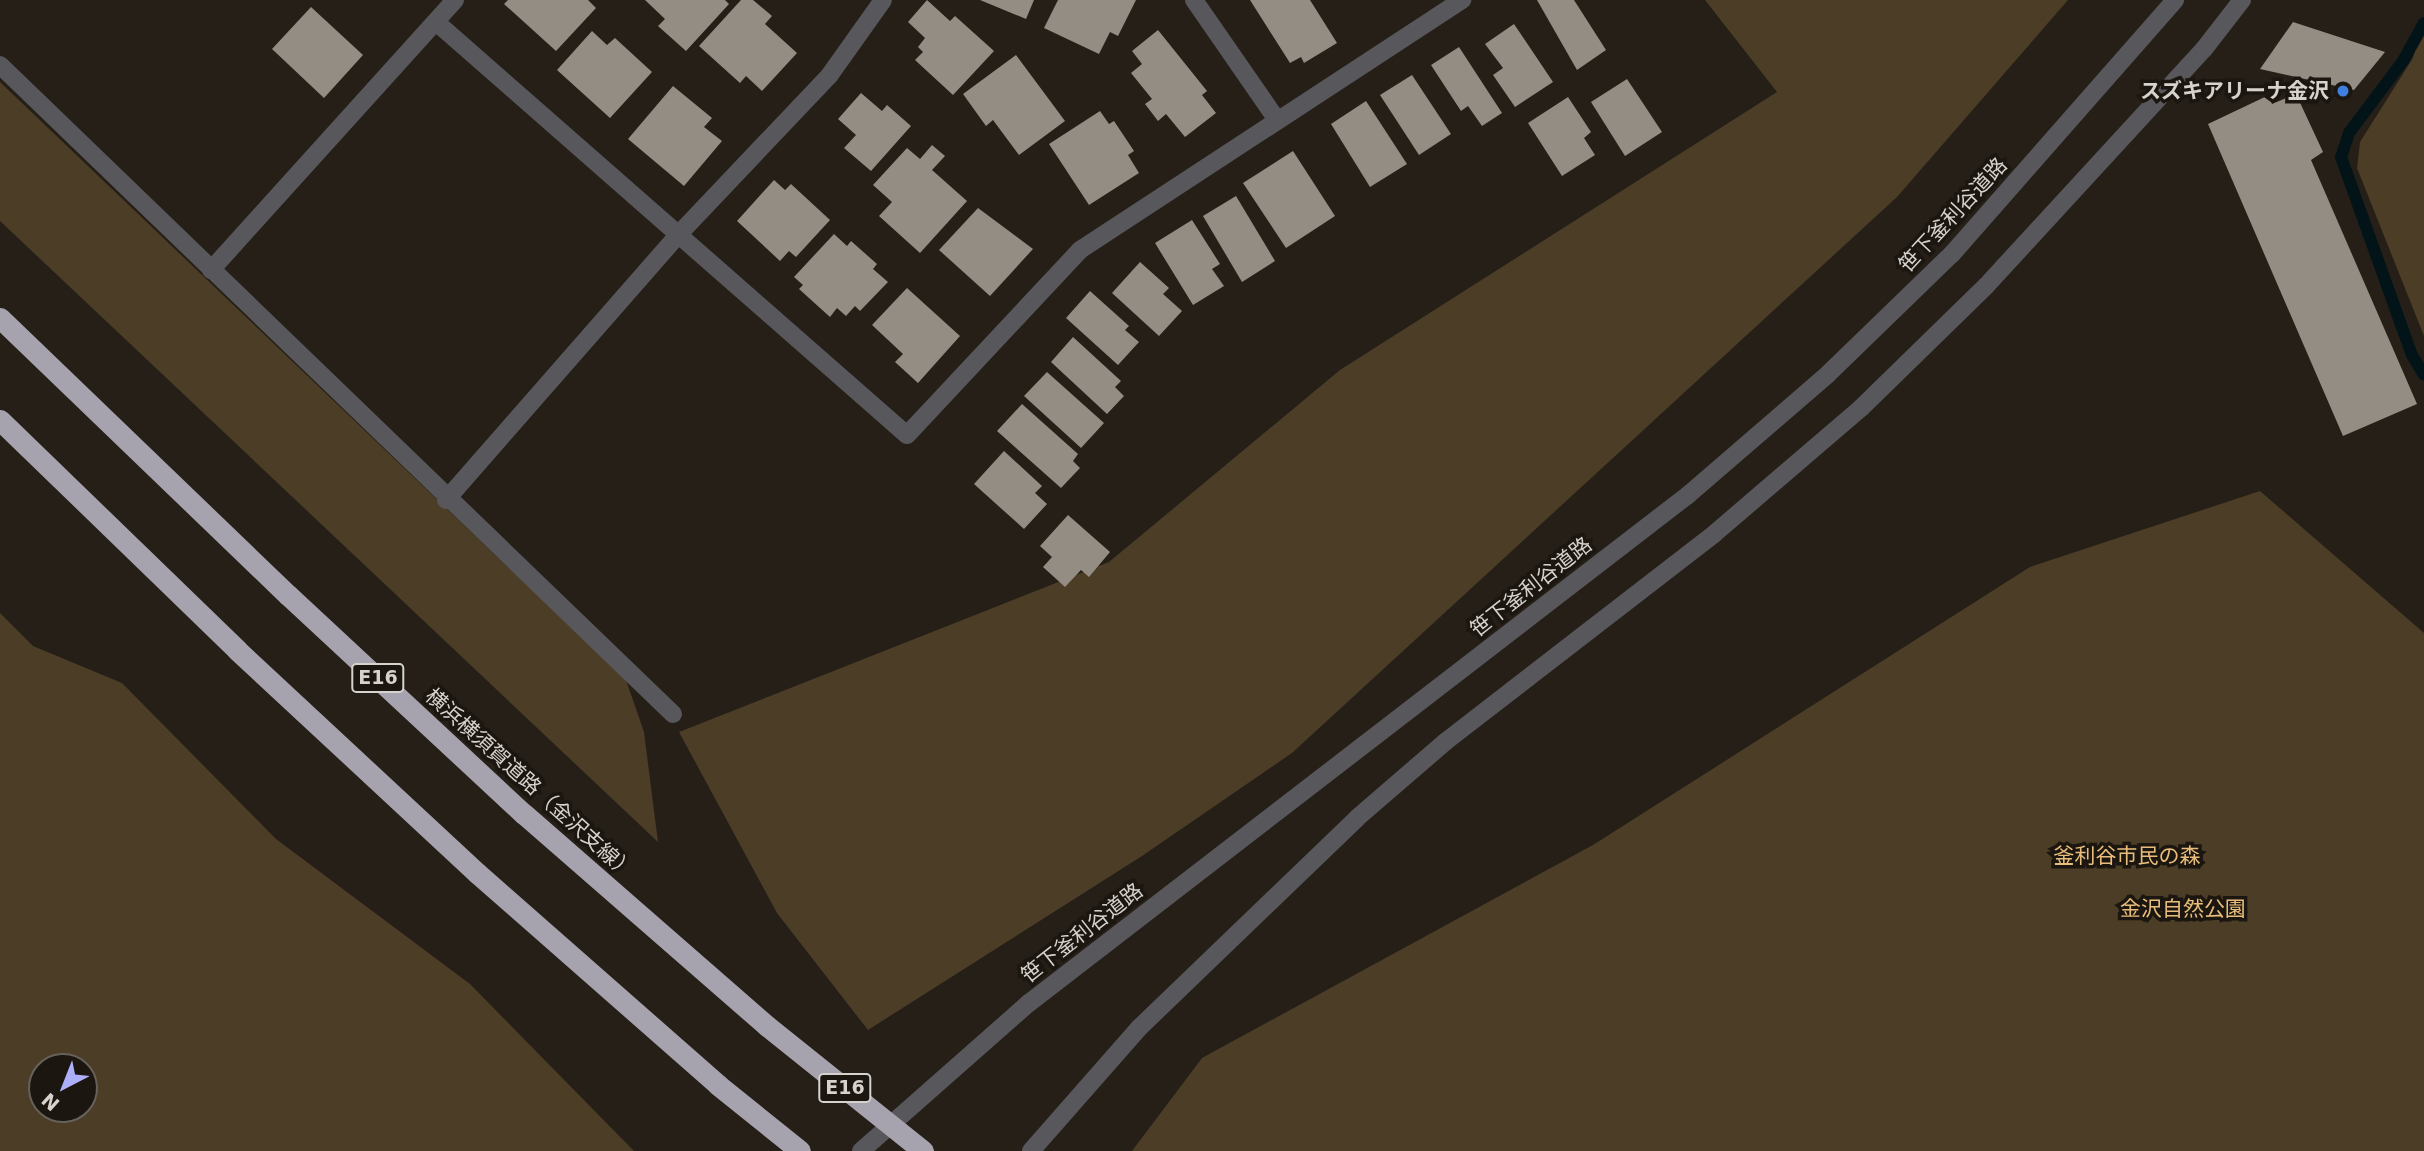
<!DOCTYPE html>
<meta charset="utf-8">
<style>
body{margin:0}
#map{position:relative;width:2424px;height:1151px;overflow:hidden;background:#251f18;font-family:"DejaVu Sans","Noto Sans JP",sans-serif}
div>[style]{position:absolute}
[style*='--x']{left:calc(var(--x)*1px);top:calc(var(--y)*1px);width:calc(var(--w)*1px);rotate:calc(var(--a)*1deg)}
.green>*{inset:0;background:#4c3d26}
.stream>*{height:12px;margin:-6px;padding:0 6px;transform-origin:6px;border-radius:6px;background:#031419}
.building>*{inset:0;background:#938d83}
.minor>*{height:18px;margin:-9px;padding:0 9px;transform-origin:9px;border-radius:9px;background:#58575b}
.highway>*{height:21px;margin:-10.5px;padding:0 10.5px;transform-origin:10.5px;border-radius:10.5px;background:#a7a3ae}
.highway-bridge>*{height:21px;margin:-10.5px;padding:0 10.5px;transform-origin:10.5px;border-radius:10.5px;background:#a7a3ae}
.dots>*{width:19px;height:19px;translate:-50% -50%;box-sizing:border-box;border:4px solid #1b160f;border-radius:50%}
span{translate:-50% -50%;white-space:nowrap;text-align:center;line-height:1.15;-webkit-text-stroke:7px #1b160f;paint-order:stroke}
.shield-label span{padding:2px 5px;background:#1b160f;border:2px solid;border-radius:5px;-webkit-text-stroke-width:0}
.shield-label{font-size:19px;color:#d6d2cd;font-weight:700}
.poi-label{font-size:21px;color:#d6d2cd;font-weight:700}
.right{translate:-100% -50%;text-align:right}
.street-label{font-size:21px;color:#d6d2cd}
.park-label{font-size:21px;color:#e8bd7c}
.north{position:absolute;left:28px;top:1053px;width:70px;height:70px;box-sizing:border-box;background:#1b160f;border:2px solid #66615b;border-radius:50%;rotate:222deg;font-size:19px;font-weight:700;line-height:28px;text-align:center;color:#d6d2cd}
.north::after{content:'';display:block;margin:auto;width:24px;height:32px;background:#adaffb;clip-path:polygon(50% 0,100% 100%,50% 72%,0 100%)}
</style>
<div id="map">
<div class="green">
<div style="clip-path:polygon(1705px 0,2068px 0,1897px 197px,1292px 753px,1142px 856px,868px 1030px,777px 913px,679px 732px,1109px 562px,1340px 370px,1777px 92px)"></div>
<div style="clip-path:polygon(2424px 17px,2424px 336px,2357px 168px,2360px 142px,2413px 58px)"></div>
<div style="clip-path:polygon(0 82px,626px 680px,644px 732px,658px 842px,0 221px)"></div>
<div style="clip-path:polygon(2260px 491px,2424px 633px,2424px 1151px,1132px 1151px,1202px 1058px,1593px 845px,2030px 567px)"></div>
<div style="clip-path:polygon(evenodd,0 613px,33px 646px,122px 683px,276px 839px,470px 984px,634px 1151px,0 1151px,0 613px,42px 1067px,84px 1067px,84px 1109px,42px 1109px,42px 1067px)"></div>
</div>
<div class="stream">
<div style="--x:2424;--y:23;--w:43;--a:118.9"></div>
<div style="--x:2403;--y:61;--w:90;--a:126.9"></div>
<div style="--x:2349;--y:133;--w:25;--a:108"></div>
<div style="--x:2341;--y:157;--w:210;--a:70.3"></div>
<div style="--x:2412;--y:355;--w:23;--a:59"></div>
</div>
<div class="building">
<div style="clip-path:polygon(508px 0,588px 0,596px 8px,556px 51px,504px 4px)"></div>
<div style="clip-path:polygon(645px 0,725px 0,729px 4px,686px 51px,658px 26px,665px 19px)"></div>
<div style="clip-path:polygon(741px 0,753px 0,772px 16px,765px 24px,797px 53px,762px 91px,746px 76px,740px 83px,699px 46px)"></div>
<div style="clip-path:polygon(927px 0,950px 21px,955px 16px,994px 51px,953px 95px,915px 60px,923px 52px,918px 47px,925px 38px,908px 22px)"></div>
<div style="clip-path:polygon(980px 0,1034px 0,1026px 19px)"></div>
<div style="clip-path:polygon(1058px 0,1136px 0,1118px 36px,1110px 32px,1099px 54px,1044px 28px)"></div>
<div style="clip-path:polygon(1250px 0,1310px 0,1337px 43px,1304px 63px,1301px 57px,1290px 63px)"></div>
<div style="clip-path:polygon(1537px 0,1574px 0,1606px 50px,1577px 70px)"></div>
<div style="clip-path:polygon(311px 7px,363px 55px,324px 98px,272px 49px)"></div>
<div style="clip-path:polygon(2293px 22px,2385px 52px,2354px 90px,2260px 69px)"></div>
<div style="clip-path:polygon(1514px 24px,1553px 82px,1515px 107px,1493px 75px,1503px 68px,1485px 44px)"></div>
<div style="clip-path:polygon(1158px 30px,1207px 91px,1202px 95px,1216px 113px,1185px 137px,1166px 114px,1158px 121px,1145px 104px,1152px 99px,1131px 73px,1142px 64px,1132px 51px)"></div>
<div style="clip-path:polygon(592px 31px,607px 45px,615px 38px,652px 72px,610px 118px,557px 70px)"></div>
<div style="clip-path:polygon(1459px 47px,1502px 113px,1482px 126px,1468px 106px,1461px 111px,1431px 65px)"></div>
<div style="clip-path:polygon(1016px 55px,1065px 121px,1019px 155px,993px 120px,986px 126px,963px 94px)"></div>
<div style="clip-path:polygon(1412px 75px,1451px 134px,1419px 155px,1380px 95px)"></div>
<div style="clip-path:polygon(1627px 79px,1662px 132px,1625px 156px,1591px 102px)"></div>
<div style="clip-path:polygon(673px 86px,712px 118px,704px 127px,722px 141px,684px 186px,628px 139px)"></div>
<div style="clip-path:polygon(861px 93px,882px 111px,887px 105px,911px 126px,871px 171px,844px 148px,856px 135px,838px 119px)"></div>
<div style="clip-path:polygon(2296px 94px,2323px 152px,2311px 160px,2417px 404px,2343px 436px,2208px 124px,2269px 95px,2272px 104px)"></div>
<div style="clip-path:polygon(1568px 97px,1591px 132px,1584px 138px,1595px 155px,1562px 176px,1528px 123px)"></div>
<div style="clip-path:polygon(1366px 101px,1407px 164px,1370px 187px,1331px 124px)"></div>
<div style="clip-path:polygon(1100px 111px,1109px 124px,1114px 121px,1134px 151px,1128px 155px,1139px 173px,1089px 205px,1049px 144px)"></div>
<div style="clip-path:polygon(932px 145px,945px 156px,932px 170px,967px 201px,920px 253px,879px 216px,892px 202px,873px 185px,907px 148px,920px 159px)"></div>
<div style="clip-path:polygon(1293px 151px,1335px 216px,1286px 248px,1243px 183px)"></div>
<div style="clip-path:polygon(774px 180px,785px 190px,791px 184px,830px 220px,796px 257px,789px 251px,780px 261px,737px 221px)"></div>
<div style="clip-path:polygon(1236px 196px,1275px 261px,1242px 282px,1203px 216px)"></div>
<div style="clip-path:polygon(978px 208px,1033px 249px,990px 296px,939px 250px)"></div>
<div style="clip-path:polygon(1192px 220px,1220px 264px,1212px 269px,1224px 286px,1193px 305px,1155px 243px)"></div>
<div style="clip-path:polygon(834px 234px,847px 246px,851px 241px,877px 264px,873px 269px,888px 282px,860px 311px,855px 306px,846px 316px,837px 308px,830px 317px,799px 289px,803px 285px,794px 277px)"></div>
<div style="clip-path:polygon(1140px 262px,1169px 288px,1163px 294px,1182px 311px,1159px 336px,1112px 293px)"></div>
<div style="clip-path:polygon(907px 288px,960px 336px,918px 383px,895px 362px,903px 354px,872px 325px)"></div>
<div style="clip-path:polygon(1090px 291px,1129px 326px,1125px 330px,1139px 342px,1118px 365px,1066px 318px)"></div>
<div style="clip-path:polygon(1073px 337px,1121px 381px,1115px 387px,1124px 396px,1107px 414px,1051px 362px)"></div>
<div style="clip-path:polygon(1047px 372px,1104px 423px,1081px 448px,1024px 396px)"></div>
<div style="clip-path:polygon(1022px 404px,1078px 454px,1073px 461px,1080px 468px,1061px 488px,997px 431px)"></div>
<div style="clip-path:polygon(1004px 451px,1042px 486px,1035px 493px,1047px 504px,1024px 529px,974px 484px)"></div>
<div style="clip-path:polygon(1068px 515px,1110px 552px,1089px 577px,1081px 570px,1065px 587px,1043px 567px,1052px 557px,1040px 546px)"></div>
</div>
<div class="minor">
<div style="--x:1194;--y:0;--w:146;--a:55.3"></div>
<div style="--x:436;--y:22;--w:626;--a:41.25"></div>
<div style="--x:907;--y:435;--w:253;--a:-46.9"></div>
<div style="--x:1080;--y:250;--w:457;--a:-33.2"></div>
<div style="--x:0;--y:65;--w:935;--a:43.96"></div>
<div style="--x:211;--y:270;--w:364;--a:-47.9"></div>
<div style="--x:446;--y:500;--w:354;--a:-48.8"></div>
<div style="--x:679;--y:234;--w:218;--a:-46.5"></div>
<div style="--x:829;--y:76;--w:93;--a:-54.6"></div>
<div style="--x:861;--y:1151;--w:224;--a:-41.4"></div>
<div style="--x:1029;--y:1003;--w:832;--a:-37.63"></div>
<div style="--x:1688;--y:495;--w:185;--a:-40.8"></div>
<div style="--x:1828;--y:374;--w:173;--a:-44.1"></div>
<div style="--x:1952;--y:254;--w:338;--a:-48.7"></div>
<div style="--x:1031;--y:1151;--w:164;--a:-48.7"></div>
<div style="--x:1139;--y:1028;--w:303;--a:-43.9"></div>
<div style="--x:1357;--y:818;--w:116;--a:-40.8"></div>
<div style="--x:1445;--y:742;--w:340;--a:-37.7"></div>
<div style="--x:1714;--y:534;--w:194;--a:-40.6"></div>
<div style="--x:1861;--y:408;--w:175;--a:-44.3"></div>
<div style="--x:1986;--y:286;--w:322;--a:-47.4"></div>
<div style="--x:2204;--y:49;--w:62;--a:-52.2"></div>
</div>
<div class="highway">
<div style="--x:0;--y:318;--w:400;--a:43.9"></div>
<div style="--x:288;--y:595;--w:322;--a:42.9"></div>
<div style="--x:524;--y:814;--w:322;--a:41.1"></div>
<div style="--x:0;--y:420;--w:330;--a:44.1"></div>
<div style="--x:237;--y:650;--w:328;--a:42.9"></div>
<div style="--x:477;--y:873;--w:321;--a:41.3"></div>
<div style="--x:718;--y:1085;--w:105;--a:38.8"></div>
</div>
<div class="highway-bridge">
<div style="--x:767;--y:1026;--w:200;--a:38.7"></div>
</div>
<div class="dots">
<div style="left:2343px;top:91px;background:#3f7fe0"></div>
</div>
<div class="shield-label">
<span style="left:378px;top:678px">E16</span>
<span style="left:845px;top:1088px">E16</span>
</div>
<div class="poi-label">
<span class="right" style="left:2329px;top:91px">スズキアリーナ金沢</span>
</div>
<div class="street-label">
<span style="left:1953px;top:215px;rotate:-47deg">笹下釜利谷道路</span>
<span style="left:1531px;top:587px;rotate:-38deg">笹下釜利谷道路</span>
<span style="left:530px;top:784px;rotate:42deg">横浜横須賀道路（金沢支線）</span>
<span style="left:1082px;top:933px;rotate:-38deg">笹下釜利谷道路</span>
</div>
<div class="park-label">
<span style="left:2127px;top:856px">釜利谷市民の森</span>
<span style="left:2183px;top:909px">金沢自然公園</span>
</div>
<div class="north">N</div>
</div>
